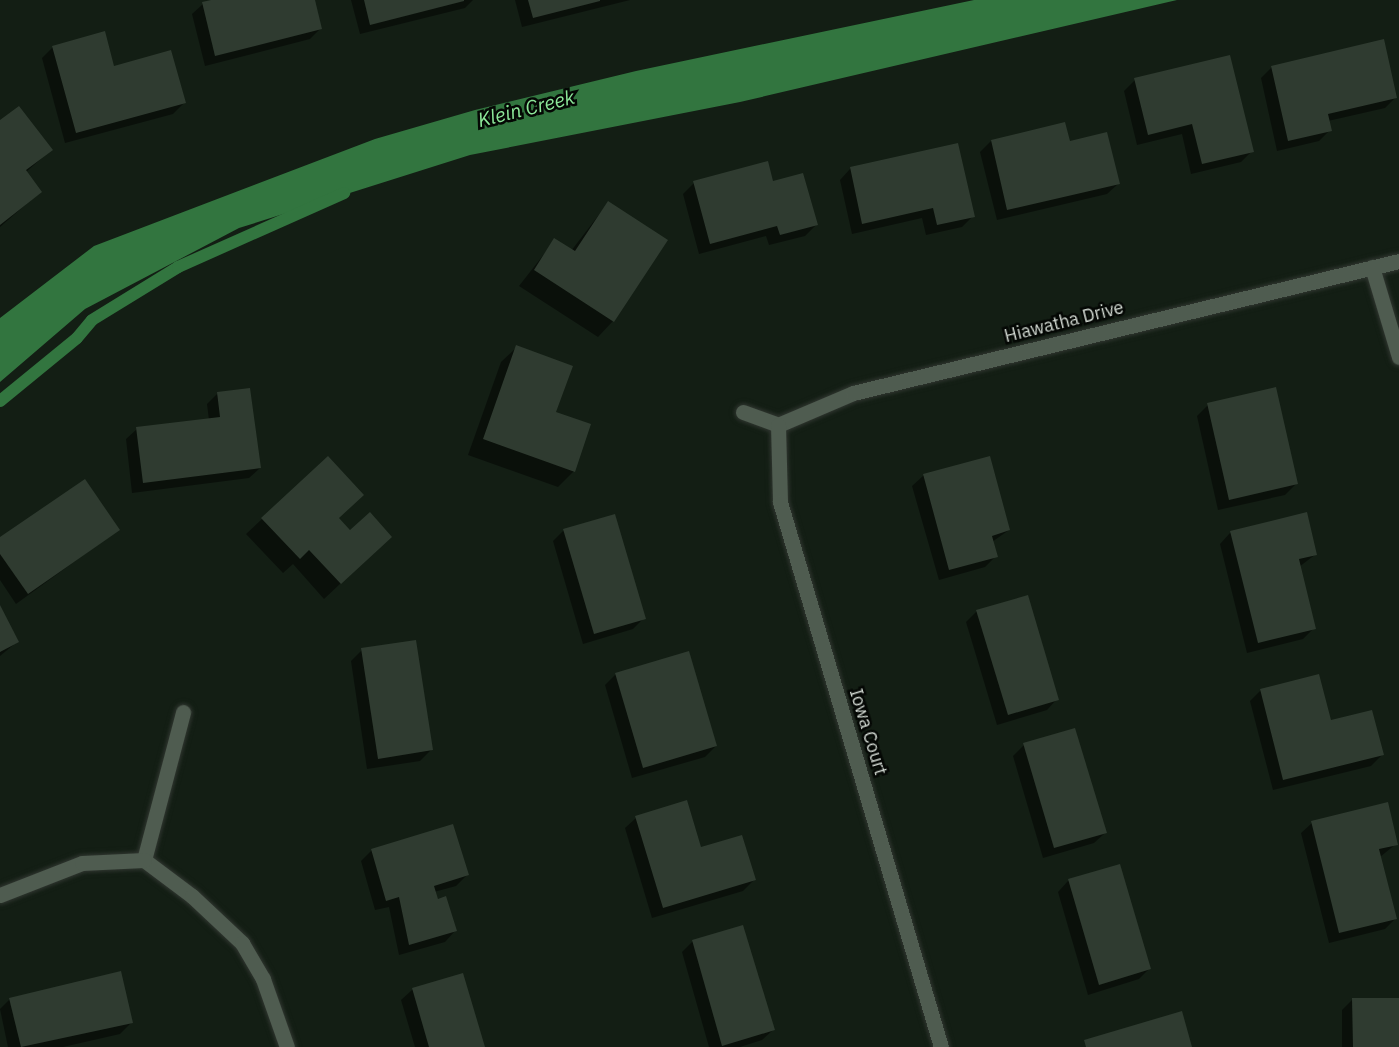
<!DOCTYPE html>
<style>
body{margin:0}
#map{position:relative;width:1399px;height:1047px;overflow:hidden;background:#131e14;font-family:"IBM Plex Sans",sans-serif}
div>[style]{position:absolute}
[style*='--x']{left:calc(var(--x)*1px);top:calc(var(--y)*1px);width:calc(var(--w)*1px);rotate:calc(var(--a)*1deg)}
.water>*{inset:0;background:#32753f}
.shadow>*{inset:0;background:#0007}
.stream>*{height:12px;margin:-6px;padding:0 6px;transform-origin:6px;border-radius:6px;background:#32753f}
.building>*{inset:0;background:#2f3b30}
.roads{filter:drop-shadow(0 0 2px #303630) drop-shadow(0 0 2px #303630)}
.minor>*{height:15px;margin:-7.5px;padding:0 7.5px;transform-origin:7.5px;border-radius:7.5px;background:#4f5c50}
span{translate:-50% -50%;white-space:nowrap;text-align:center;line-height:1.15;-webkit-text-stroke:5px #040704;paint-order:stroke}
.street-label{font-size:18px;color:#d4dbd4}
.water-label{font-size:20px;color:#8ce799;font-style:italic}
</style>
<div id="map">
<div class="water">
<div style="clip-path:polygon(974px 0,1177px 0,740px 102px,470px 155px,239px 228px,85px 309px,0 382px,0 318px,94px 246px,375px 139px,475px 110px,636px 71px)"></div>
</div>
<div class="shadow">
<div style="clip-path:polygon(217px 0,314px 0,321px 28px,310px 39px,205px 66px,192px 14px,203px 4px)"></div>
<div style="clip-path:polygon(351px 0,473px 0,465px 8px,360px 34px)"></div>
<div style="clip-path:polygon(515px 0,630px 0,522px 27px)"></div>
<div style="clip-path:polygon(53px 47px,113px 67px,184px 103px,173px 114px,65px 143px,42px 58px)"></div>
<div style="clip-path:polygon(1272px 67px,1396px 97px,1385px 108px,1328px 121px,1330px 130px,1319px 141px,1277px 151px,1261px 78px)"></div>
<div style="clip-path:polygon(1135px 80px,1252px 151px,1241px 162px,1191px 174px,1182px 134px,1137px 145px,1124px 91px)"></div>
<div style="clip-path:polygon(0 122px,51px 150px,26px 172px,40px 192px,0 227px)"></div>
<div style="clip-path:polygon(991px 141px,1118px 184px,1107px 194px,997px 220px,980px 152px)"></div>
<div style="clip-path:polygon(957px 144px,973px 216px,962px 227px,926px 235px,922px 218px,852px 234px,840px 180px,850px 169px)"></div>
<div style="clip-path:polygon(772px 182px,816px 225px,805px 236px,769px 245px,766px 236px,699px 254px,683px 194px,694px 183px)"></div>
<div style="clip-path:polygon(608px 203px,613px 321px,598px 337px,519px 286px,555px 240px,571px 251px)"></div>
<div style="clip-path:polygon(517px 347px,554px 412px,574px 471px,558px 487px,468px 455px,501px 362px)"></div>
<div style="clip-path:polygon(217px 394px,260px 468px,249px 478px,132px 493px,126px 439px,137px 429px,209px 420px,207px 404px)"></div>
<div style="clip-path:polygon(1208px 405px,1296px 484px,1285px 495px,1218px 510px,1197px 416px)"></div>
<div style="clip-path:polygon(989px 458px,1009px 530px,992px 542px,996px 556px,985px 567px,939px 580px,912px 486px,923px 476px)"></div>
<div style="clip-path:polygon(262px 519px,338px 519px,374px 552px,324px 599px,293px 564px,283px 573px,246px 534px)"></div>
<div style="clip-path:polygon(118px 530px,16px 604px,0 580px,0 539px)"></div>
<div style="clip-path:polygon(564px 530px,644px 618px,633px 629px,583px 644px,553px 541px)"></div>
<div style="clip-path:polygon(1230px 533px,1316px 554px,1299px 567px,1314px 628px,1303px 639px,1247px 653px,1220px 544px)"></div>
<div style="clip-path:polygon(0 608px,18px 641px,0 656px)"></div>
<div style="clip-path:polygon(977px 611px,1057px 699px,1047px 710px,997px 725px,966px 622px)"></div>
<div style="clip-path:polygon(362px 650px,431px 750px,420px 761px,367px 769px,351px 661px)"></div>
<div style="clip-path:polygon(616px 674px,716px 746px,705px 757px,632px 778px,605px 685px)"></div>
<div style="clip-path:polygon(1261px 690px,1330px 722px,1382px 755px,1371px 766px,1273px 790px,1250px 701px)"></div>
<div style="clip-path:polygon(1024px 745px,1105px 833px,1094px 843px,1043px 858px,1013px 756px)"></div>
<div style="clip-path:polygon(636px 818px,700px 849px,754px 880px,743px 891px,652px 918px,625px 828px)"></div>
<div style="clip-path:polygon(1312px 823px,1396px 844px,1380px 857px,1396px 918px,1385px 929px,1329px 943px,1301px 833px)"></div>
<div style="clip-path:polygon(372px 850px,467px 875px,456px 886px,434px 892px,455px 931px,445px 942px,399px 955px,389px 907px,375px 910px,361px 861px)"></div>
<div style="clip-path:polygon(1119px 866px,1149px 969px,1139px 979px,1088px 995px,1058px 892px,1068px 881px)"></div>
<div style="clip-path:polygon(693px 941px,773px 1030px,762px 1040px,740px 1047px,709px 1047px,682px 952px)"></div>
<div style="clip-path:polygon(462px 975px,484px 1047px,415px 1047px,401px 1000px,412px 990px)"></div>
<div style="clip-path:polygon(10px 999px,131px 1023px,120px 1034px,63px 1047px,8px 1047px,0 1009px)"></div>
<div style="clip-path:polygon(1399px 999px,1399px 1047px,1342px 1047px,1342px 1010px,1352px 1000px)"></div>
</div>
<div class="stream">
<div style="--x:0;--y:401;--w:99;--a:-39.3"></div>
<div style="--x:77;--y:338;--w:23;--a:-50"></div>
<div style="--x:92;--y:320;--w:101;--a:-31.6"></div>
<div style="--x:178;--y:267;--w:182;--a:-24"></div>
</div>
<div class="building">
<div style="clip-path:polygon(211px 0,315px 0,322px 29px,215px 56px,202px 2px)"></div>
<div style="clip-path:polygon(364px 0,464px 0,464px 1px,370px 25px)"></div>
<div style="clip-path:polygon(528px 0,600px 0,600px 1px,533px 18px)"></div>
<div style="clip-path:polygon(105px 31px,114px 66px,171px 50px,186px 103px,76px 133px,52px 46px)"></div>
<div style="clip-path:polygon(1384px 39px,1397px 98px,1328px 114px,1332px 131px,1288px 141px,1271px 66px)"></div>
<div style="clip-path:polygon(1230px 55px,1254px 152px,1202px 164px,1192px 124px,1148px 135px,1134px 78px)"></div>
<div style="clip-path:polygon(19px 106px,53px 150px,26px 170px,42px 192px,0 225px,0 120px)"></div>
<div style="clip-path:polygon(1065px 122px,1070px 141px,1107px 132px,1120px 184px,1007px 210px,991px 140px)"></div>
<div style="clip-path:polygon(958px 143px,975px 217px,937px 225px,933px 208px,862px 224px,850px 167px)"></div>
<div style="clip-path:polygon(768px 161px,773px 181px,803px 173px,818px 225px,780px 235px,777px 226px,710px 244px,693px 181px)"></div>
<div style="clip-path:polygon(608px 201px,668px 240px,614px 322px,534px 270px,554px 238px,575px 251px)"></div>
<div style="clip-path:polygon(516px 345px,573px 366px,556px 412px,591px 424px,575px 472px,483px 439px)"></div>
<div style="clip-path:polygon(1276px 387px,1298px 484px,1229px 500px,1207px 403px)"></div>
<div style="clip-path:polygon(250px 388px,261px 468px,143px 483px,136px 427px,220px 417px,217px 392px)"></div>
<div style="clip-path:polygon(328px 456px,364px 495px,339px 518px,350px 530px,370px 512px,392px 537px,341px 584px,309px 550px,300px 559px,261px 518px)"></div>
<div style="clip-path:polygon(990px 456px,1010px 530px,992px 536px,998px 557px,949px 570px,923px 474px)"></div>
<div style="clip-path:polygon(85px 479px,120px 530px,28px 594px,0 554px,0 537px)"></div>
<div style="clip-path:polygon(1307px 512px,1317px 555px,1299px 559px,1316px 629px,1258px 643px,1230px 531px)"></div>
<div style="clip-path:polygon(615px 514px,646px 619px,594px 634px,563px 529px)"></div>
<div style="clip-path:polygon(1028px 595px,1059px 700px,1008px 715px,976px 610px)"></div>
<div style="clip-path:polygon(0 605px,19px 642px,0 652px)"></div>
<div style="clip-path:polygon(416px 640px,433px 750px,378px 759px,361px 648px)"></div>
<div style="clip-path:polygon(689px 651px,717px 746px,643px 768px,615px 673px)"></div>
<div style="clip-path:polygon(1319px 674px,1331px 720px,1372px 710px,1384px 755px,1283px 780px,1260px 689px)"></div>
<div style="clip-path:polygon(1075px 728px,1107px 833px,1054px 848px,1023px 743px)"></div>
<div style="clip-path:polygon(687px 800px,701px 847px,742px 835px,756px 880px,663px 908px,635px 816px)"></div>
<div style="clip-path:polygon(1388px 802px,1398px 845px,1379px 849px,1397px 919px,1339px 933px,1311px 821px)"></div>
<div style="clip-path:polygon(453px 824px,469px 875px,434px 886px,438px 899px,446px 896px,457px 931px,409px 945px,399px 897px,386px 901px,371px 849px)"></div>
<div style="clip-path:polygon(1120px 864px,1151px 969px,1099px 985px,1068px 879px)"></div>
<div style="clip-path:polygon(743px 925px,775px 1030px,722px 1046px,692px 940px)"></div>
<div style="clip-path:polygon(121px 971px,133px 1023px,21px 1047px,9px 998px)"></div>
<div style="clip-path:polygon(463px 973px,485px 1047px,429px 1047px,412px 988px)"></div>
<div style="clip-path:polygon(1352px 998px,1399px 998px,1399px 1047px,1353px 1047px)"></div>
<div style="clip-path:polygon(1182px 1011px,1192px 1047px,1086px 1047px,1084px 1040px)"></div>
</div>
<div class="roads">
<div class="minor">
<div style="--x:1372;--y:267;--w:94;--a:73.3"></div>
<div style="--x:743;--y:412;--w:37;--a:20"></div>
<div style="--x:778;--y:425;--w:82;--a:-23.1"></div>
<div style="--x:853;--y:393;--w:562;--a:-13.59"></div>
<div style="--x:778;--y:425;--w:77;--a:88.5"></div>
<div style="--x:780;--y:502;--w:568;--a:73.54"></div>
<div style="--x:144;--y:860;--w:60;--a:36.9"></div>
<div style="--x:192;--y:896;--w:69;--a:43.2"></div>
<div style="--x:242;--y:943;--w:42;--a:59.7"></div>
<div style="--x:263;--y:979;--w:72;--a:70.6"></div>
<div style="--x:144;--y:860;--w:153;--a:-75.2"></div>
<div style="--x:0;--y:895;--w:88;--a:-21.3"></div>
<div style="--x:82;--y:863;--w:62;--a:-2.8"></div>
</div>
</div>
<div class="street-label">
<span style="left:1064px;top:322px;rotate:-14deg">Hiawatha Drive</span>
<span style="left:868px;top:732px;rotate:73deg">Iowa Court</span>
</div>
<div class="water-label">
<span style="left:526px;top:108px;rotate:-14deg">Klein Creek</span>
</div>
</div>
